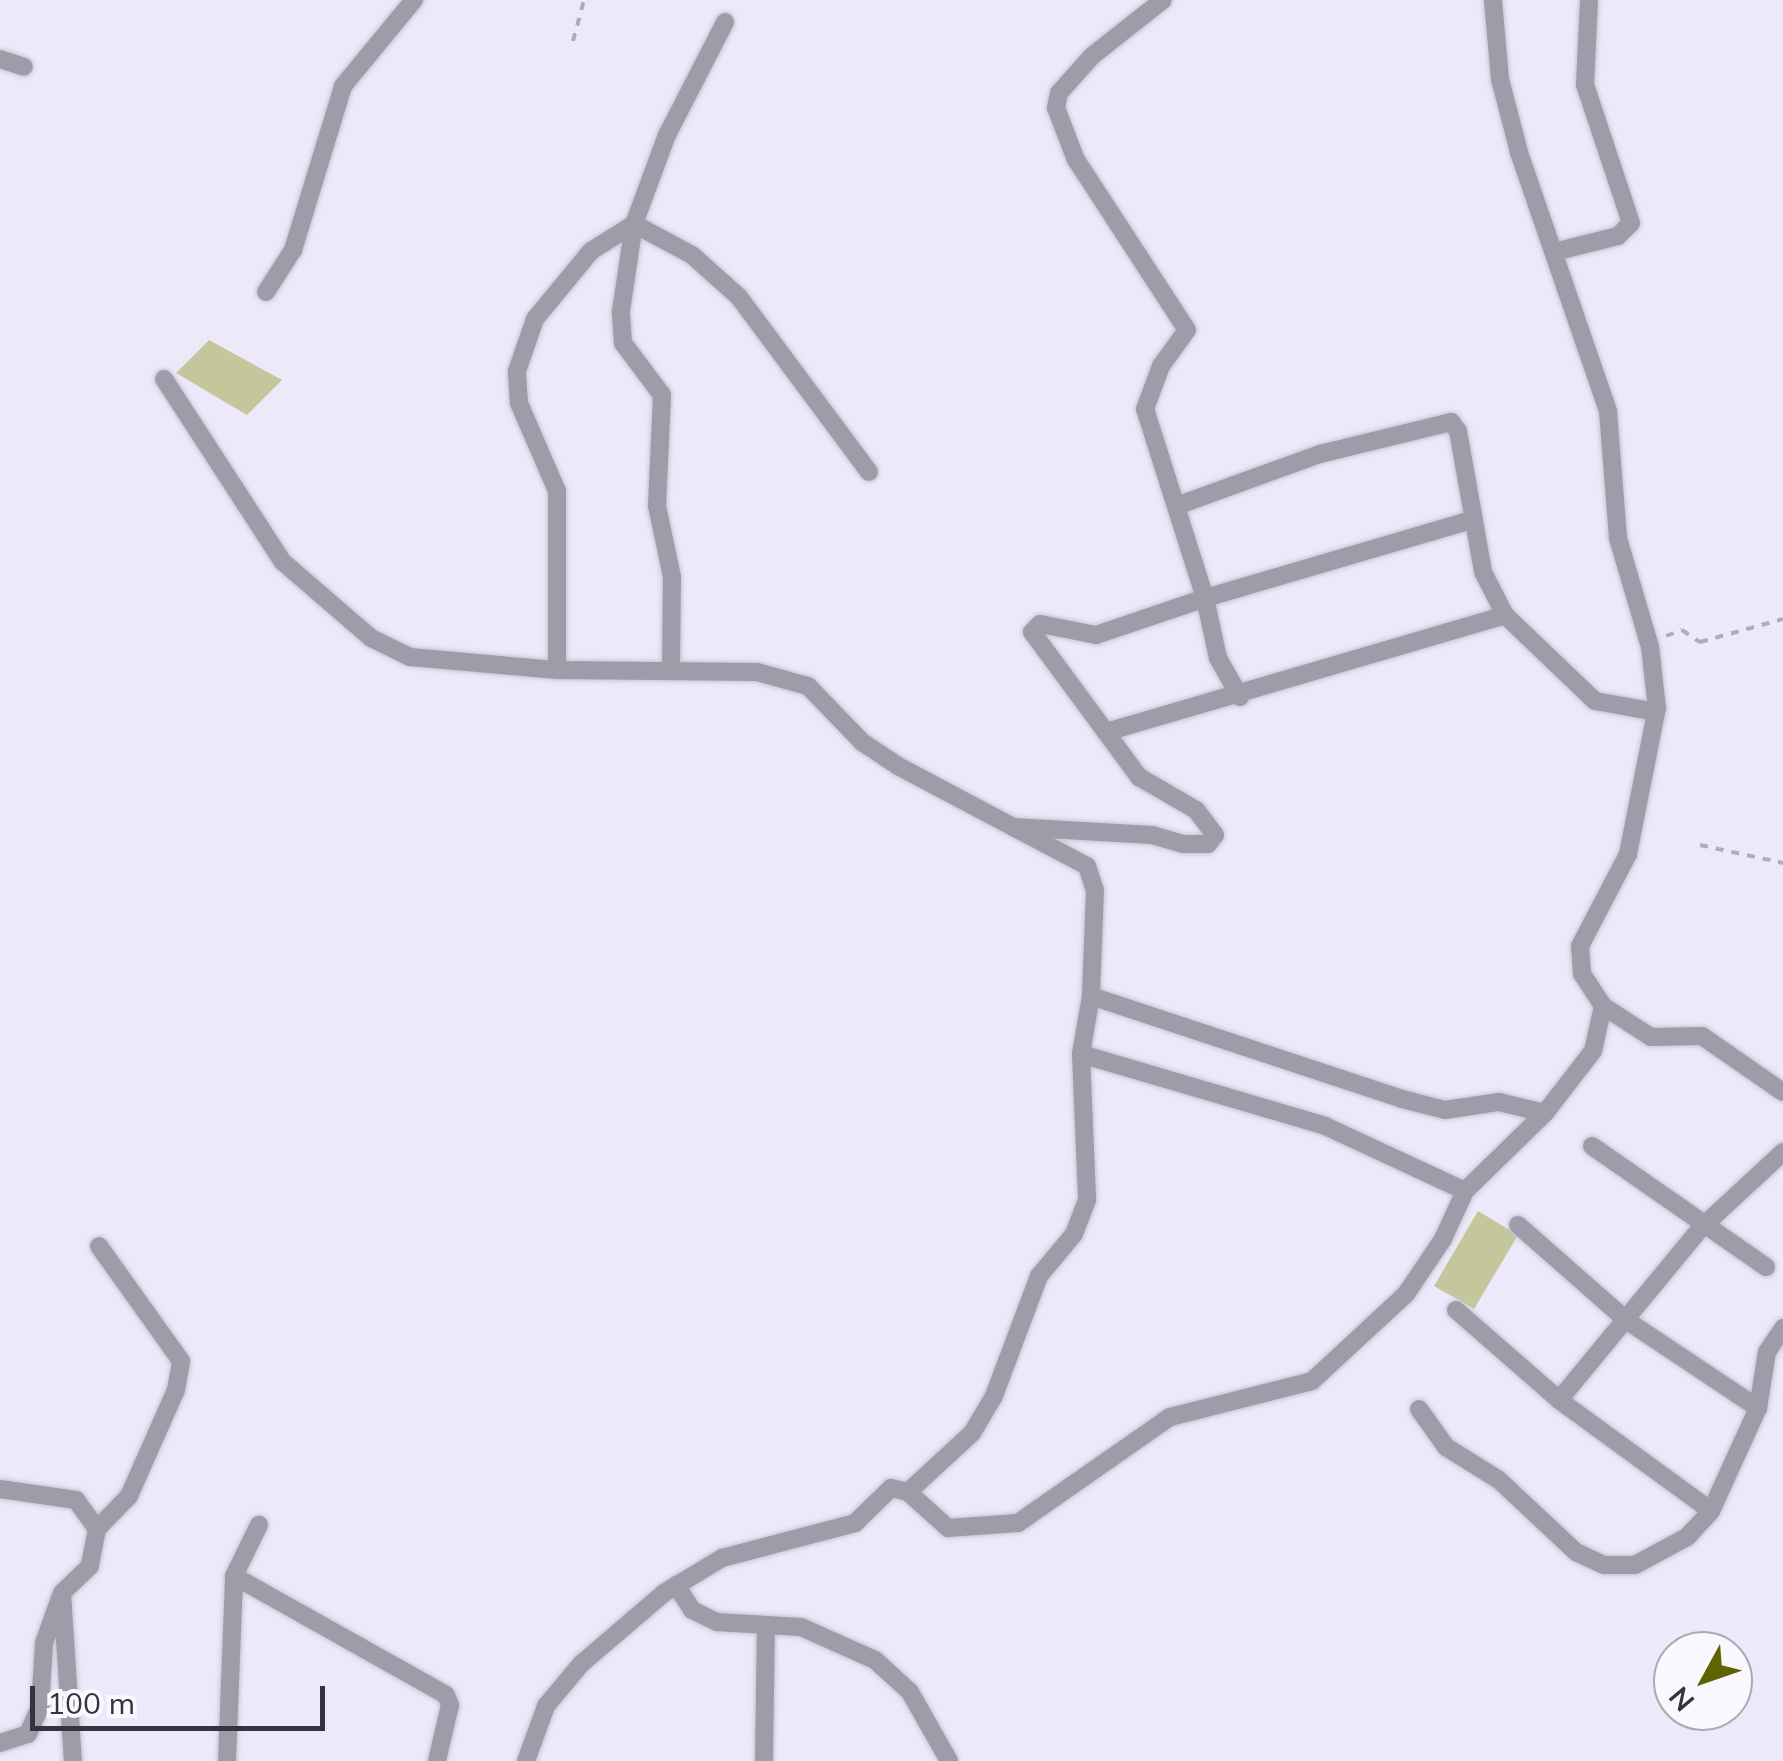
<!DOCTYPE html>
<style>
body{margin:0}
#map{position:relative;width:1783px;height:1761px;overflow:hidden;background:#ede9fb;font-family:Mulish,sans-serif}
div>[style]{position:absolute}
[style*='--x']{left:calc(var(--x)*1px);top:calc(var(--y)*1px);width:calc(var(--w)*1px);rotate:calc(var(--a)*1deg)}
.green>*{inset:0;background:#c3c79b}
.path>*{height:4px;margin-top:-2px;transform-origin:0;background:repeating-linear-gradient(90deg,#b0acbc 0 8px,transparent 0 16px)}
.roads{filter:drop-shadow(0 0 2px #c8c5d5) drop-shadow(0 0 2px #c8c5d5)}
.minor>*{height:18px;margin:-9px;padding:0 9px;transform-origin:9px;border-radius:9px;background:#9f9ca9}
span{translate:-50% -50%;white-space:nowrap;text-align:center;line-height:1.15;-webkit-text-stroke:9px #f9f8fe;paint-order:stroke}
.north{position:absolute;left:1653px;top:1631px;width:100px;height:100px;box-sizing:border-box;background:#f9f8fe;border:2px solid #aba9b2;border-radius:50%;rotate:230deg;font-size:28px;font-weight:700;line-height:40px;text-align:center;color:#36333f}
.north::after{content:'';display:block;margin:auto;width:35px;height:45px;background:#606400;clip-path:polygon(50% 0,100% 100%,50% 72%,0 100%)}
.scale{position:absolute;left:30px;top:1686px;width:295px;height:45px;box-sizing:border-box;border:5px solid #36333f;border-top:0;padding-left:12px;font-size:30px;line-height:35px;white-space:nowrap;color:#36333f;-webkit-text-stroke:8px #f9f8fe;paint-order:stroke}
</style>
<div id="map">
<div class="green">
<div style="clip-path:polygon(209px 340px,282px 380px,247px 415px,176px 373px)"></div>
<div style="clip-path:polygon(1478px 1211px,1518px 1235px,1474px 1309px,1434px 1286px)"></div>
</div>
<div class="path">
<div style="--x:573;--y:41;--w:42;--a:-75"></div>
<div style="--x:1666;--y:636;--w:17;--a:-21"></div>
<div style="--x:1682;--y:630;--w:22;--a:34"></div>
<div style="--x:1700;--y:642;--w:86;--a:-15.5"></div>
<div style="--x:1700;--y:845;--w:85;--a:12.2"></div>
</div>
<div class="roads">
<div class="minor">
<div style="--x:0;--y:59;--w:25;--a:18"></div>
<div style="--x:1554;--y:252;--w:66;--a:-14"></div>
<div style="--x:1618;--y:236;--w:18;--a:-45"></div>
<div style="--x:1631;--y:223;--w:145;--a:-108.4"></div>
<div style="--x:1585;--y:85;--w:85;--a:-87.3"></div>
<div style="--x:266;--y:292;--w:50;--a:-57.3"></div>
<div style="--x:293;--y:250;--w:171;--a:-73"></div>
<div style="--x:343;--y:86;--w:112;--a:-50.5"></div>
<div style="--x:164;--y:379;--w:218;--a:57"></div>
<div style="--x:283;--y:562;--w:116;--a:40.8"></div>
<div style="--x:371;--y:638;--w:43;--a:26"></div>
<div style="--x:410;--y:657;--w:148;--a:5.1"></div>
<div style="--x:557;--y:670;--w:200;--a:0.6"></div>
<div style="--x:757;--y:672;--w:53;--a:15.4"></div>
<div style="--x:808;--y:686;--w:78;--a:46"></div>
<div style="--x:862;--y:742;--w:43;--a:33.7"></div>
<div style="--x:898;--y:766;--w:214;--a:27.9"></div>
<div style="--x:1087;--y:866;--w:25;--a:72"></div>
<div style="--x:1095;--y:890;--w:106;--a:92.2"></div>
<div style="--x:1091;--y:996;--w:59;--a:99.8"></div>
<div style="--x:1081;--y:1054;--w:146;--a:87.6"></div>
<div style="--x:1087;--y:1200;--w:36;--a:111"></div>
<div style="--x:1074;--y:1234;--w:55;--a:129.8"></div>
<div style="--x:1039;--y:1276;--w:128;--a:110.6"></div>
<div style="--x:994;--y:1396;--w:43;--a:120.7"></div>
<div style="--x:972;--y:1433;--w:87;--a:137.3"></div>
<div style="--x:1179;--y:505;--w:150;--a:-19.9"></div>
<div style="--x:1320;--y:454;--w:135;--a:-13.7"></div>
<div style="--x:1451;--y:422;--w:11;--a:52"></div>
<div style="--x:1458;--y:431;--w:143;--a:79.9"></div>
<div style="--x:1483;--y:572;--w:48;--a:62.9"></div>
<div style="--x:1505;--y:615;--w:124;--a:43.7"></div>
<div style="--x:1595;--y:701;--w:62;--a:10.2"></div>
<div style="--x:671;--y:668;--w:91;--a:-89.4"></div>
<div style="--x:672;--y:577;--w:73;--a:-101.9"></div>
<div style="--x:657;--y:506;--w:111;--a:-87.4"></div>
<div style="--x:662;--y:395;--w:65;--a:-126.9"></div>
<div style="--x:623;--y:343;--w:32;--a:-94"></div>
<div style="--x:621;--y:311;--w:88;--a:-81.5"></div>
<div style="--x:634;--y:224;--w:95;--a:-69.7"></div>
<div style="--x:667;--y:135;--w:127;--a:-62.8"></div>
<div style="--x:557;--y:670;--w:179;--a:-90"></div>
<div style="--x:557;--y:491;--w:96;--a:-113.4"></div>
<div style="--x:519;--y:403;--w:32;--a:-94"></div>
<div style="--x:517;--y:371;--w:55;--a:-70.9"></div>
<div style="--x:535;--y:319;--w:88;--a:-50.5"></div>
<div style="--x:591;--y:251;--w:51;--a:-32.1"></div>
<div style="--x:634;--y:224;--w:66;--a:28.1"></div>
<div style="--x:692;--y:255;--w:63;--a:41.8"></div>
<div style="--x:739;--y:297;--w:218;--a:53.4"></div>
<div style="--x:1240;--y:697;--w:45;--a:-119.4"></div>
<div style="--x:1218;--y:658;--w:61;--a:-102.2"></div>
<div style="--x:1205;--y:598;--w:278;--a:-16.3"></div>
<div style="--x:1106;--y:732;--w:416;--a:-16.3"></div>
<div style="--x:1013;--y:827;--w:139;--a:3.3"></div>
<div style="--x:1152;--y:835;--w:32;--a:16"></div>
<div style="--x:1183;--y:844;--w:25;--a:0"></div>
<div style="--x:1208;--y:844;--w:11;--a:-52"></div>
<div style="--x:1215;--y:835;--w:31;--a:-127"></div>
<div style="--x:1196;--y:810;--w:66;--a:-149.9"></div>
<div style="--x:1139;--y:777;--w:180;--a:-126.4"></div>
<div style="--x:1032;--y:632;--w:11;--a:-45"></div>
<div style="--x:1040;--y:624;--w:57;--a:11.1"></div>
<div style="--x:1096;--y:635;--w:115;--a:-18.7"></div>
<div style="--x:1205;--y:598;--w:198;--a:-107.6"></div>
<div style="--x:1145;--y:409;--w:46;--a:-69.6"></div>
<div style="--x:1161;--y:366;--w:44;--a:-54.2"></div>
<div style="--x:1187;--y:330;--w:203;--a:-123.1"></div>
<div style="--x:1076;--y:160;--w:56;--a:-111"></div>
<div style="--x:1056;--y:108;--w:15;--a:-79"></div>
<div style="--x:1059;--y:93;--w:50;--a:-48.3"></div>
<div style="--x:1092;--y:56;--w:90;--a:-38.3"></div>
<div style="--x:1091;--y:996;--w:328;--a:18.3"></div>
<div style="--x:1402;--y:1099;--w:44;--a:14.3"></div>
<div style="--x:1445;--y:1110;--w:55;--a:-8.4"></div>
<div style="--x:1499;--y:1102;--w:47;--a:13.4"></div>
<div style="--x:1603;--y:1006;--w:57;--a:32.9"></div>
<div style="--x:1651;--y:1037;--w:51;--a:-1.1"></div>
<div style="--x:1702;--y:1036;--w:98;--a:34.7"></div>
<div style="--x:1081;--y:1054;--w:254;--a:16.4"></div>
<div style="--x:1325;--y:1126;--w:154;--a:24.9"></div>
<div style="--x:1592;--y:1146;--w:212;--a:34.8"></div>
<div style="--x:1518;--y:1225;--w:144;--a:41.3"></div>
<div style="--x:1626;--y:1320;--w:159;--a:33.7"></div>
<div style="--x:1456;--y:1310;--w:137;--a:41.1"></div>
<div style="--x:1559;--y:1400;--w:188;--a:36.1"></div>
<div style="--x:1559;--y:1400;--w:223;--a:-50.5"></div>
<div style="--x:1701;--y:1228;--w:112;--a:-42.8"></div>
<div style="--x:1419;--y:1409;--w:47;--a:54.6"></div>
<div style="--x:1446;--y:1447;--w:62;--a:31.9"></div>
<div style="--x:1499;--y:1480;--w:105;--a:43.1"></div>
<div style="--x:1576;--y:1552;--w:31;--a:25"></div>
<div style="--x:1604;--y:1565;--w:31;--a:0"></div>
<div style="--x:1635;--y:1565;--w:59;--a:-28.3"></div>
<div style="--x:1687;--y:1537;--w:35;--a:-47"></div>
<div style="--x:1711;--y:1511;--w:113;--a:-65.5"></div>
<div style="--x:1758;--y:1408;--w:57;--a:-80.9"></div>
<div style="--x:1767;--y:1352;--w:29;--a:-56"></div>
<div style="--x:0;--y:1489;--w:77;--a:8.2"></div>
<div style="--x:76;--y:1500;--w:36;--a:54"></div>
<div style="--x:97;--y:1529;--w:38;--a:101"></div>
<div style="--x:90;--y:1566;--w:39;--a:136"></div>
<div style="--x:62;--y:1593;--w:168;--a:86.3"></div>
<div style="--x:97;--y:1529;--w:46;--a:-45.9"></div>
<div style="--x:129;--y:1496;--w:116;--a:-66.1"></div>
<div style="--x:176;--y:1390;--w:29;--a:-80"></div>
<div style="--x:181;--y:1361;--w:141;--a:-125.5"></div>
<div style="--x:234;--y:1576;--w:243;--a:29.3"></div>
<div style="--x:446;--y:1695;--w:11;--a:68"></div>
<div style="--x:450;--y:1705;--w:57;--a:103.1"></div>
<div style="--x:676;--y:1585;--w:30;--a:57"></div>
<div style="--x:692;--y:1610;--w:28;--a:26"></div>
<div style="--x:717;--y:1622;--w:84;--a:3.4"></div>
<div style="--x:801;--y:1627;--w:81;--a:24"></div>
<div style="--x:875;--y:1660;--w:47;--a:42.4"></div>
<div style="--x:910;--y:1692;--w:79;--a:60.5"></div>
<div style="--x:0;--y:1743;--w:29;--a:-18"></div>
<div style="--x:28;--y:1734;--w:30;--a:-66"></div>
<div style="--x:40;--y:1707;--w:64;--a:-86.4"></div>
<div style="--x:44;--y:1643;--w:48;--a:-70.4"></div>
<div style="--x:227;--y:1761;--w:185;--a:-87.8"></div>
<div style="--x:234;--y:1576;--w:57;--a:-63.9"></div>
<div style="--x:526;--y:1761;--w:59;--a:-70"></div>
<div style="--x:546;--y:1706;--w:55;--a:-50.2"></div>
<div style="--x:581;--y:1664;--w:109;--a:-40.5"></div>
<div style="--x:664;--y:1593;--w:68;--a:-31.1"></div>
<div style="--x:722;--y:1558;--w:138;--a:-14.7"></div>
<div style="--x:855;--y:1523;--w:50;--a:-44.2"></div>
<div style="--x:891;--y:1488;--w:17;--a:13"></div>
<div style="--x:908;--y:1492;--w:54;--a:42"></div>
<div style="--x:948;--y:1528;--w:70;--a:-4.1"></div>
<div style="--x:1018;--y:1523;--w:185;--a:-34.9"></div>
<div style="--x:1170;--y:1417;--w:146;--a:-14.2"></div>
<div style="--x:1312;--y:1381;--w:128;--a:-42.8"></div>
<div style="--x:1406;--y:1294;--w:66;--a:-56.1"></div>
<div style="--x:1443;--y:1239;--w:53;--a:-65.4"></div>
<div style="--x:1465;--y:1191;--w:112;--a:-44.3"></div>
<div style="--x:1545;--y:1113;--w:78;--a:-52.3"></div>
<div style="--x:1593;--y:1051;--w:46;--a:-77.5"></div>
<div style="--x:1603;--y:1006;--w:38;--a:-123"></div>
<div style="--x:1582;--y:974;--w:28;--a:-94"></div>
<div style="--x:1580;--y:946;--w:104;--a:-62.4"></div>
<div style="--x:1628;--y:854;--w:149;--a:-78.8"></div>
<div style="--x:1657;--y:708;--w:61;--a:-96.5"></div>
<div style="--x:1650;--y:647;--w:114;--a:-106.4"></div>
<div style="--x:1618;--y:538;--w:127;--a:-94.5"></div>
<div style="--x:1608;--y:411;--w:274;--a:-109"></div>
<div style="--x:1519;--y:152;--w:75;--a:-104.6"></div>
<div style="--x:1500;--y:79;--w:79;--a:-95.1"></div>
<div style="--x:764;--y:1761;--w:135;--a:-89.2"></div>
</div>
</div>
<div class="north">N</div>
<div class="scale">100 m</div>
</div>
